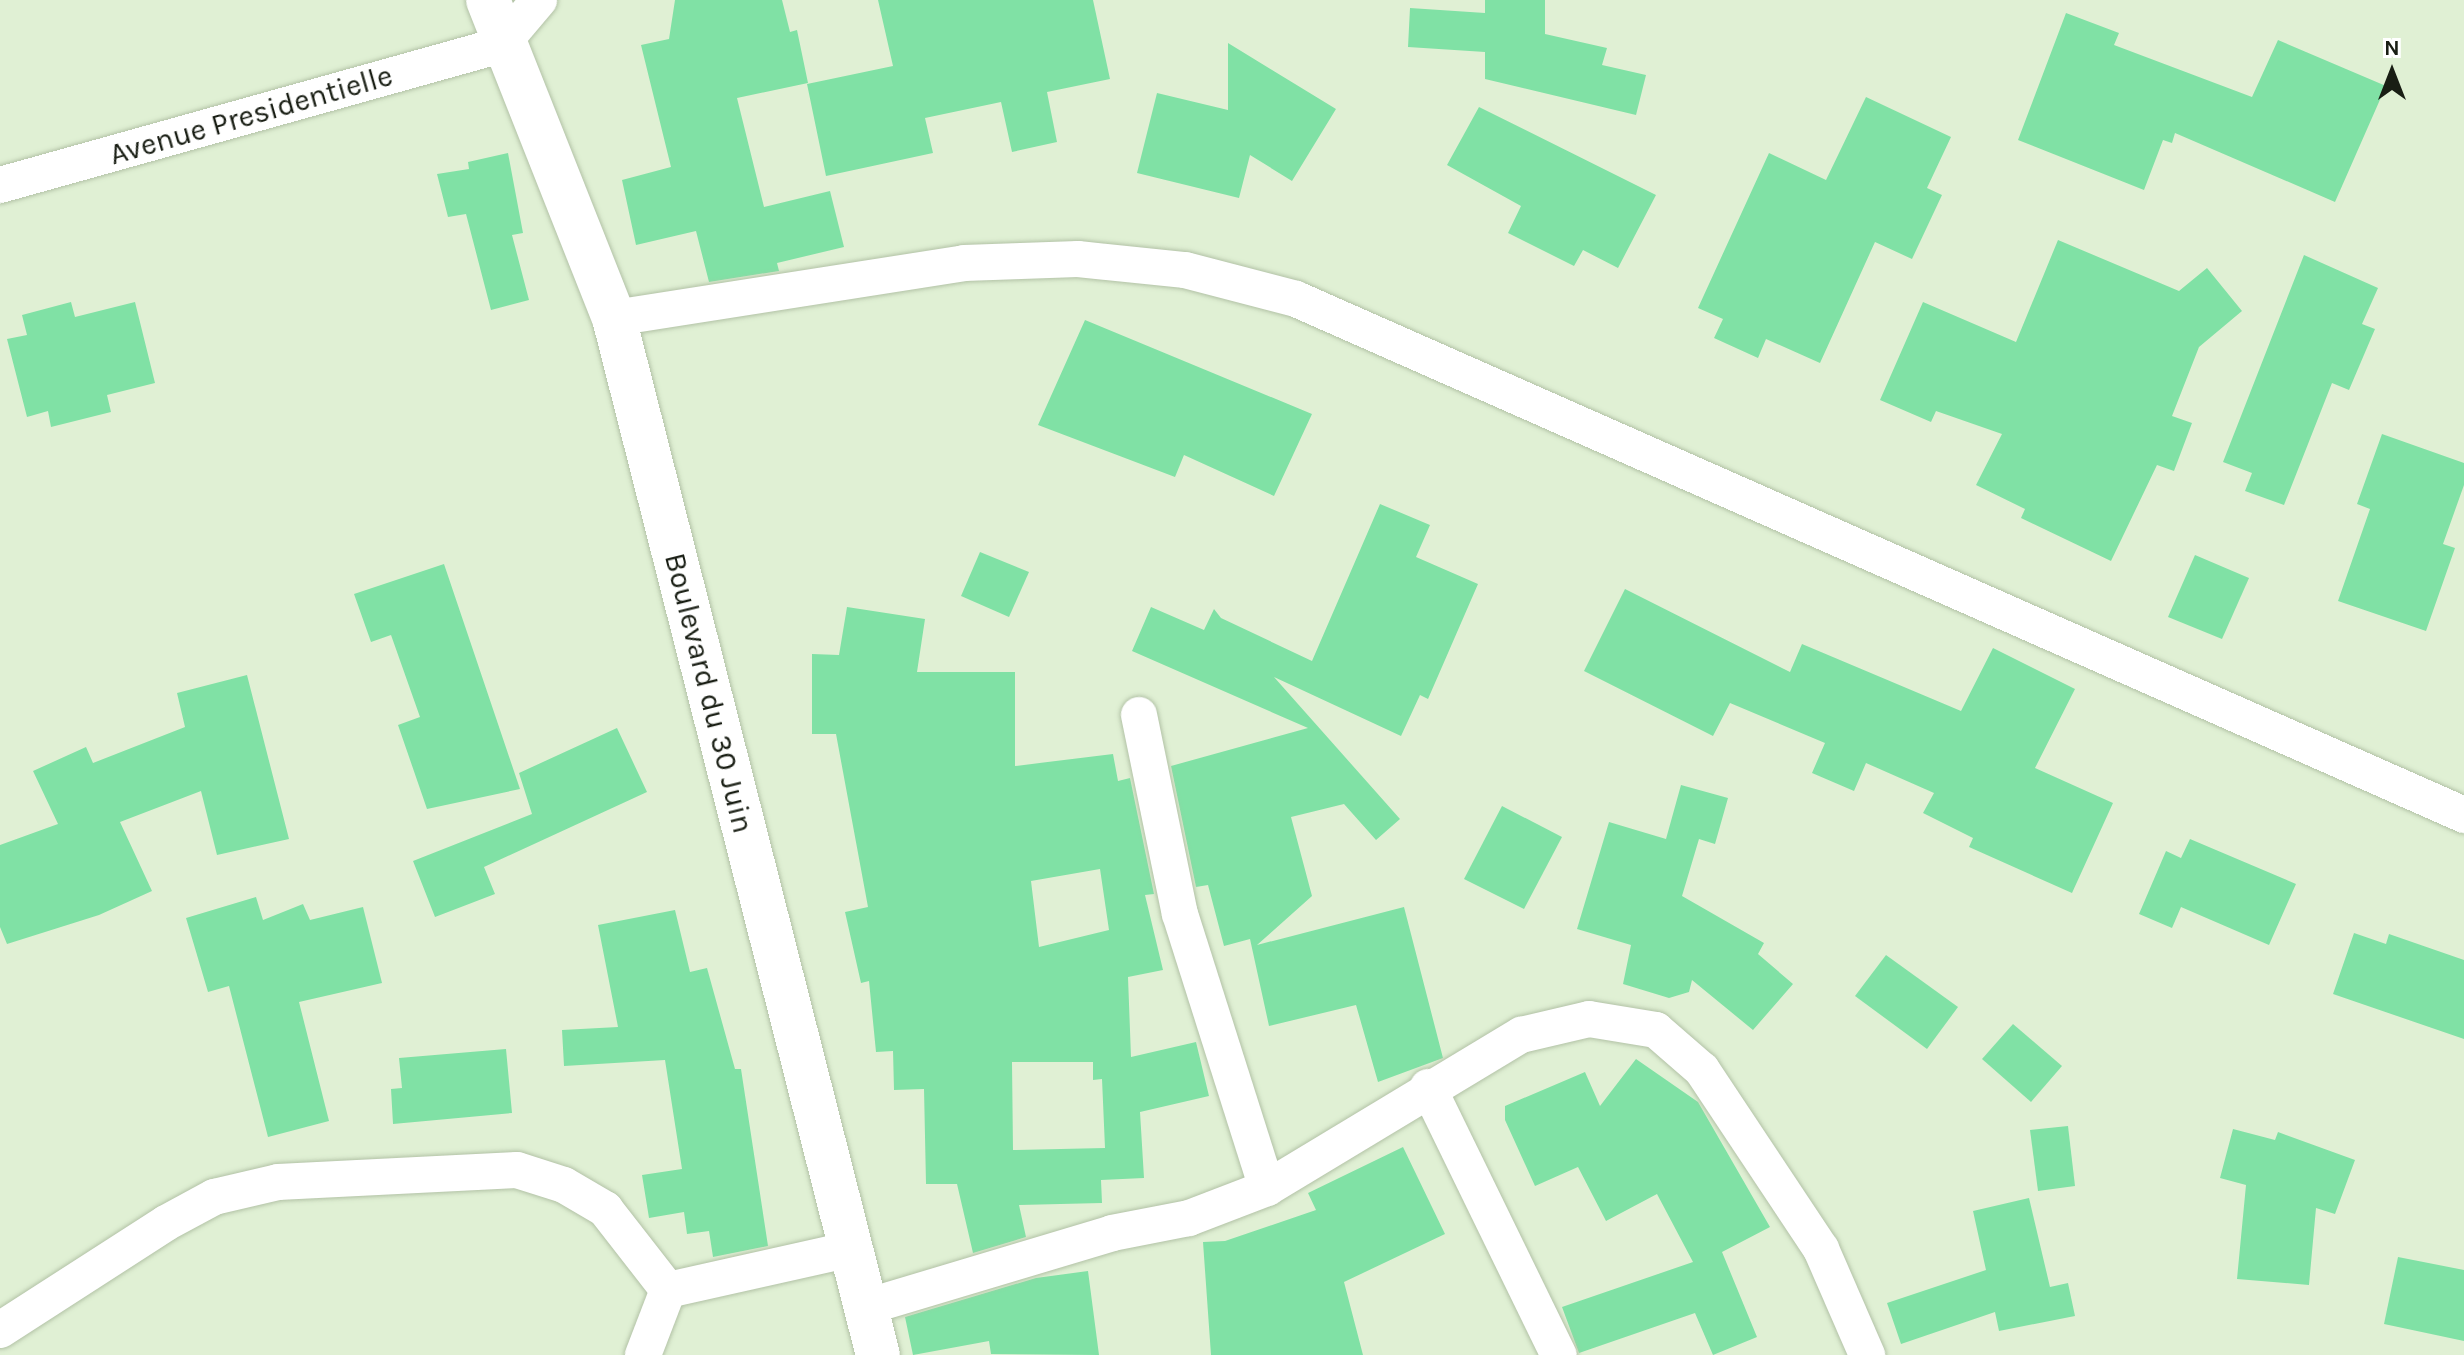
<!DOCTYPE html>
<style>
body{margin:0}
#map{position:relative;width:2464px;height:1355px;overflow:hidden;background:#e0f0d4;font-family:Karla,sans-serif}
div>[style]{position:absolute}
[style*='--x']{left:calc(var(--x)*1px);top:calc(var(--y)*1px);width:calc(var(--w)*1px);rotate:calc(var(--a)*1deg)}
.building>*{inset:0;background:#80e1a5}
.roads{filter:drop-shadow(0 0 2px #b2c2a6) drop-shadow(0 0 2px #b2c2a6)}
.minor>*{height:36px;margin:-18px;padding:0 18px;transform-origin:18px;border-radius:18px;background:#fff}
.tertiary>*{height:44px;margin:-22px;padding:0 22px;transform-origin:22px;border-radius:22px;background:#fff}
span{translate:-50% -50%;white-space:nowrap;text-align:center;line-height:1.15;-webkit-text-stroke:6px #fff;paint-order:stroke}
.street-label{font-size:30px;color:#191e14}
.north{position:absolute;left:2352px;top:32px;width:80px;height:80px;-webkit-text-stroke:6px #fff;paint-order:stroke;rotate:0deg;font-size:22px;font-weight:700;line-height:32px;text-align:center;color:#191e14}
.north::after{content:'';display:block;margin:auto;width:28px;height:36px;background:#191e14;clip-path:polygon(50% 0,100% 100%,50% 72%,0 100%)}
</style>
<div id="map">
<div class="building">
<div style="clip-path:polygon(675px 0,782px 0,790px 32px,797px 30px,808px 83px,737px 98px,764px 207px,830px 191px,844px 247px,777px 263px,779px 271px,709px 282px,696px 231px,636px 245px,622px 180px,671px 167px,641px 45px,669px 39px)"></div>
<div style="clip-path:polygon(878px 0,1093px 0,1110px 79px,1047px 92px,1057px 142px,1012px 152px,1001px 102px,925px 118px,933px 153px,826px 176px,807px 84px,893px 66px)"></div>
<div style="clip-path:polygon(1485px 0,1545px 0,1545px 34px,1607px 48px,1602px 65px,1646px 75px,1636px 115px,1485px 79px,1485px 52px,1408px 47px,1410px 8px,1485px 13px)"></div>
<div style="clip-path:polygon(2066px 13px,2119px 33px,2114px 45px,2252px 97px,2278px 40px,2386px 86px,2335px 202px,2175px 133px,2172px 143px,2163px 140px,2144px 190px,2018px 140px)"></div>
<div style="clip-path:polygon(1228px 43px,1336px 109px,1292px 181px,1250px 155px,1239px 198px,1137px 173px,1157px 93px,1228px 110px)"></div>
<div style="clip-path:polygon(1866px 97px,1951px 137px,1927px 188px,1942px 195px,1912px 259px,1875px 242px,1820px 363px,1766px 339px,1758px 358px,1714px 338px,1723px 319px,1698px 308px,1769px 153px,1826px 180px)"></div>
<div style="clip-path:polygon(1479px 107px,1656px 195px,1618px 268px,1583px 250px,1574px 266px,1508px 233px,1521px 206px,1447px 165px)"></div>
<div style="clip-path:polygon(508px 153px,523px 233px,512px 235px,529px 300px,491px 310px,466px 214px,448px 217px,437px 174px,469px 169px,468px 162px)"></div>
<div style="clip-path:polygon(2058px 240px,2179px 291px,2207px 268px,2242px 311px,2199px 347px,2172px 416px,2192px 423px,2174px 471px,2157px 465px,2111px 561px,2021px 518px,2025px 509px,1976px 485px,2002px 434px,1936px 411px,1931px 422px,1880px 400px,1923px 302px,2016px 342px)"></div>
<div style="clip-path:polygon(2304px 255px,2378px 288px,2362px 324px,2375px 329px,2349px 390px,2332px 383px,2284px 505px,2245px 491px,2252px 473px,2223px 462px)"></div>
<div style="clip-path:polygon(71px 302px,75px 317px,135px 302px,155px 383px,107px 395px,111px 412px,51px 427px,48px 411px,27px 417px,7px 339px,27px 335px,22px 315px)"></div>
<div style="clip-path:polygon(1085px 320px,1312px 414px,1274px 496px,1184px 455px,1175px 477px,1038px 425px)"></div>
<div style="clip-path:polygon(2382px 434px,2464px 463px,2464px 485px,2443px 544px,2455px 548px,2426px 631px,2338px 601px,2370px 509px,2357px 504px)"></div>
<div style="clip-path:polygon(1380px 504px,1430px 525px,1416px 557px,1478px 584px,1428px 699px,1420px 695px,1401px 736px,1274px 677px,1400px 819px,1376px 840px,1344px 804px,1291px 817px,1312px 896px,1257px 945px,1404px 907px,1443px 1058px,1378px 1082px,1356px 1005px,1269px 1026px,1250px 939px,1224px 946px,1208px 885px,1196px 887px,1171px 766px,1308px 728px,1132px 651px,1151px 607px,1204px 630px,1214px 609px,1221px 618px,1312px 661px)"></div>
<div style="clip-path:polygon(980px 552px,1029px 572px,1009px 617px,961px 596px)"></div>
<div style="clip-path:polygon(2195px 555px,2249px 578px,2222px 639px,2168px 617px)"></div>
<div style="clip-path:polygon(444px 564px,520px 789px,427px 809px,398px 725px,420px 717px,391px 635px,371px 642px,354px 594px)"></div>
<div style="clip-path:polygon(1625px 589px,1790px 672px,1802px 644px,1961px 711px,1993px 648px,2075px 689px,2035px 768px,2113px 803px,2072px 893px,1969px 847px,1973px 838px,1923px 813px,1934px 793px,1866px 763px,1854px 791px,1812px 773px,1825px 743px,1730px 703px,1713px 736px,1584px 671px)"></div>
<div style="clip-path:polygon(evenodd,847px 607px,925px 619px,917px 672px,1015px 672px,1015px 766px,1113px 754px,1118px 781px,1130px 778px,1154px 894px,1145px 895px,1163px 970px,1128px 977px,1131px 1057px,1196px 1042px,1209px 1096px,1140px 1112px,1144px 1178px,1101px 1180px,1102px 1203px,1019px 1205px,1026px 1237px,973px 1253px,957px 1184px,926px 1184px,924px 1089px,894px 1090px,893px 1051px,876px 1052px,869px 981px,861px 983px,845px 912px,868px 907px,836px 734px,812px 734px,812px 654px,839px 655px,847px 607px,1100px 869px,1109px 930px,1039px 947px,1031px 881px,1100px 869px,847px 607px,1012px 1062px,1093px 1062px,1093px 1080px,1102px 1079px,1105px 1148px,1013px 1150px,1012px 1062px)"></div>
<div style="clip-path:polygon(247px 675px,289px 839px,217px 855px,201px 791px,120px 822px,152px 891px,99px 915px,7px 944px,0 927px,0 845px,58px 824px,33px 771px,86px 747px,93px 763px,185px 727px,177px 693px)"></div>
<div style="clip-path:polygon(617px 728px,647px 792px,484px 867px,495px 894px,435px 917px,413px 861px,532px 814px,519px 773px)"></div>
<div style="clip-path:polygon(1681px 785px,1728px 798px,1715px 844px,1699px 839px,1682px 896px,1764px 943px,1758px 954px,1793px 984px,1753px 1030px,1692px 980px,1689px 992px,1669px 998px,1623px 984px,1631px 945px,1577px 929px,1609px 822px,1666px 839px)"></div>
<div style="clip-path:polygon(1502px 806px,1562px 837px,1524px 909px,1464px 879px)"></div>
<div style="clip-path:polygon(2190px 839px,2296px 884px,2269px 945px,2181px 907px,2172px 928px,2139px 914px,2166px 851px,2181px 858px)"></div>
<div style="clip-path:polygon(256px 897px,263px 920px,303px 904px,310px 920px,363px 907px,382px 983px,299px 1002px,329px 1121px,268px 1137px,229px 986px,208px 992px,186px 918px)"></div>
<div style="clip-path:polygon(675px 910px,690px 972px,707px 968px,735px 1069px,741px 1069px,768px 1246px,713px 1257px,709px 1231px,687px 1234px,684px 1212px,649px 1218px,642px 1175px,682px 1169px,665px 1060px,564px 1066px,562px 1030px,618px 1027px,598px 925px)"></div>
<div style="clip-path:polygon(2354px 933px,2386px 944px,2389px 934px,2464px 960px,2464px 1039px,2333px 994px)"></div>
<div style="clip-path:polygon(1886px 955px,1958px 1007px,1927px 1049px,1855px 996px)"></div>
<div style="clip-path:polygon(2013px 1024px,2062px 1066px,2031px 1102px,1982px 1059px)"></div>
<div style="clip-path:polygon(506px 1049px,512px 1113px,393px 1124px,391px 1089px,402px 1088px,399px 1058px)"></div>
<div style="clip-path:polygon(1636px 1059px,1698px 1102px,1770px 1227px,1722px 1252px,1757px 1337px,1713px 1355px,1695px 1313px,1579px 1353px,1562px 1307px,1693px 1262px,1657px 1194px,1606px 1221px,1578px 1167px,1535px 1186px,1505px 1120px,1505px 1106px,1585px 1072px,1600px 1106px)"></div>
<div style="clip-path:polygon(2068px 1126px,2075px 1186px,2038px 1191px,2030px 1130px)"></div>
<div style="clip-path:polygon(2233px 1129px,2275px 1140px,2278px 1132px,2355px 1160px,2335px 1214px,2316px 1208px,2309px 1285px,2237px 1279px,2246px 1185px,2220px 1178px)"></div>
<div style="clip-path:polygon(1403px 1147px,1445px 1234px,1344px 1282px,1363px 1355px,1211px 1355px,1203px 1242px,1225px 1241px,1316px 1210px,1308px 1193px)"></div>
<div style="clip-path:polygon(2029px 1198px,2050px 1287px,2068px 1283px,2075px 1316px,1999px 1331px,1995px 1312px,1901px 1344px,1887px 1303px,1986px 1270px,1973px 1211px)"></div>
<div style="clip-path:polygon(2398px 1257px,2464px 1270px,2464px 1341px,2384px 1324px)"></div>
<div style="clip-path:polygon(1088px 1271px,1099px 1355px,991px 1354px,989px 1341px,913px 1355px,905px 1317px,1036px 1278px)"></div>
</div>
<div class="roads">
<div class="minor">
<div style="--x:0;--y:185;--w:520;--a:-15.61"></div>
<div style="--x:501;--y:45;--w:59;--a:-49.8"></div>
<div style="--x:614;--y:318;--w:354;--a:-8.9"></div>
<div style="--x:964;--y:263;--w:114;--a:-2"></div>
<div style="--x:1078;--y:259;--w:108;--a:5.9"></div>
<div style="--x:1185;--y:270;--w:115;--a:14.6"></div>
<div style="--x:1296;--y:299;--w:1277;--a:23.83"></div>
<div style="--x:1139;--y:715;--w:203;--a:78.4"></div>
<div style="--x:1180;--y:914;--w:287;--a:72.4"></div>
<div style="--x:1428;--y:1087;--w:298;--a:64"></div>
<div style="--x:866;--y:1307;--w:257;--a:-16.7"></div>
<div style="--x:1112;--y:1233;--w:78;--a:-11"></div>
<div style="--x:1189;--y:1218;--w:84;--a:-21"></div>
<div style="--x:1267;--y:1188;--w:297;--a:-31.1"></div>
<div style="--x:1521;--y:1035;--w:70;--a:-13.2"></div>
<div style="--x:1589;--y:1019;--w:68;--a:9.3"></div>
<div style="--x:1656;--y:1030;--w:61;--a:41"></div>
<div style="--x:1702;--y:1070;--w:215;--a:56.4"></div>
<div style="--x:1821;--y:1249;--w:116;--a:66.5"></div>
<div style="--x:0;--y:1330;--w:197;--a:-32.8"></div>
<div style="--x:166;--y:1223;--w:55;--a:-28.4"></div>
<div style="--x:214;--y:1197;--w:66;--a:-13.2"></div>
<div style="--x:278;--y:1182;--w:239;--a:-2.9"></div>
<div style="--x:517;--y:1170;--w:49;--a:17.7"></div>
<div style="--x:564;--y:1185;--w:48;--a:30.3"></div>
<div style="--x:605;--y:1209;--w:103;--a:52.1"></div>
<div style="--x:668;--y:1290;--w:188;--a:-12.6"></div>
<div style="--x:643;--y:1355;--w:70;--a:-69"></div>
</div>
<div class="tertiary">
<div style="--x:488;--y:0;--w:342;--a:68.4"></div>
<div style="--x:614;--y:318;--w:1070;--a:75.72"></div>
</div>
</div>
<div class="street-label">
<span style="left:251px;top:115px;rotate:-16deg">Avenue Presidentielle</span>
<span style="left:709px;top:693px;rotate:76deg">Boulevard du 30 Juin</span>
</div>
<div class="north">N</div>
</div>
